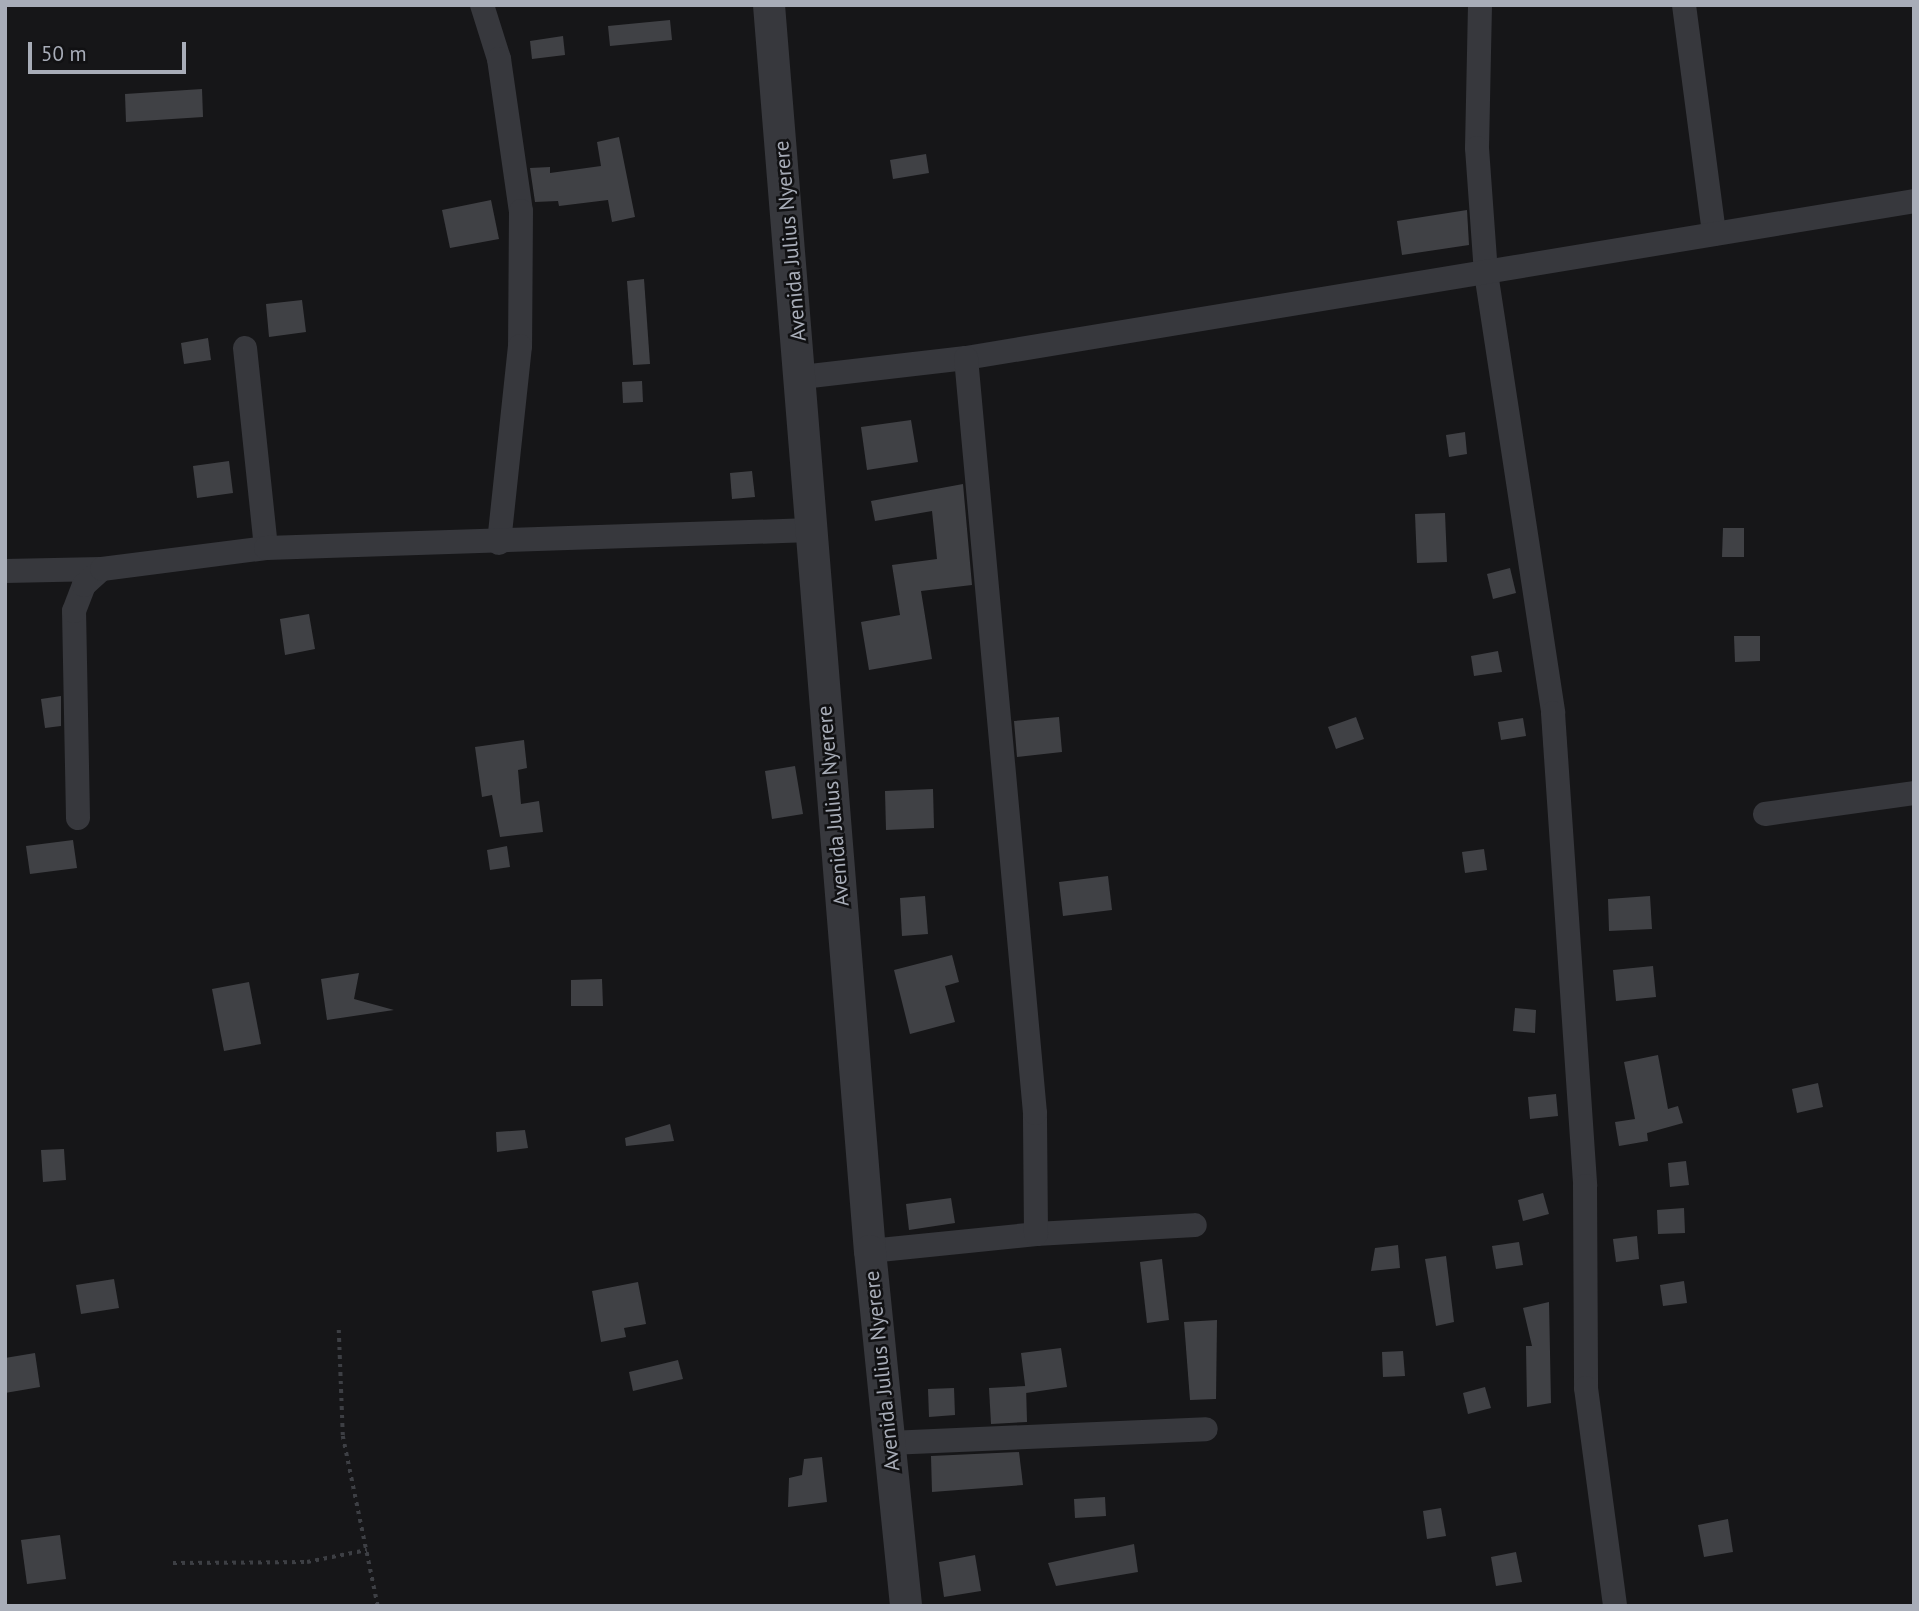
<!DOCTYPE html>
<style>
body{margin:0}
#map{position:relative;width:1919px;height:1611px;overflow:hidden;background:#161618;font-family:"PT Sans",sans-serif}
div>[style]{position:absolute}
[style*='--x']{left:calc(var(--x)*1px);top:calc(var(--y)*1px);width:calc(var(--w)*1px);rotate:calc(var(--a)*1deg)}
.building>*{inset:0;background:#404145}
.path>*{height:3.5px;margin-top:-1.75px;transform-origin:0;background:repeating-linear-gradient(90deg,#3d3f44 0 3.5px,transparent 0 8.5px)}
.minor>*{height:24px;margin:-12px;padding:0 12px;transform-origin:12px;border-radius:12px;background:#37383d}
.tertiary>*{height:32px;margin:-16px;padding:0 16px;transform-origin:16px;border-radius:16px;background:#37383d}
span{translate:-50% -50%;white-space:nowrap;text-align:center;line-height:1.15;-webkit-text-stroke:5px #111113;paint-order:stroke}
.street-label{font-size:21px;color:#a8adb8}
.frame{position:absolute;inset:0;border:7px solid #a8adb8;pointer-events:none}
.scale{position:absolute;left:28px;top:42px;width:158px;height:32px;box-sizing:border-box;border:4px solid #a8adb8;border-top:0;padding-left:9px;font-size:21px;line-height:24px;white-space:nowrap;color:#a8adb8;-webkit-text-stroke:5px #111113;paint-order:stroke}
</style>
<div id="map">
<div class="building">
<div style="clip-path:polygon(670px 20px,672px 40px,610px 46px,608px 26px)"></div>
<div style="clip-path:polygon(563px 36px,565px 55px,532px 59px,530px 41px)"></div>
<div style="clip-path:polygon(202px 89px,203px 117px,126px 122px,125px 94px)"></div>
<div style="clip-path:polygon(619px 137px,635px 217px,612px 222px,608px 200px,559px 206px,558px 201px,535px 202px,530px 168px,550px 167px,550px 173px,601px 166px,597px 142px)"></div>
<div style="clip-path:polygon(926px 154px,929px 173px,893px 179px,890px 160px)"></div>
<div style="clip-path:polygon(491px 200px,499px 239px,450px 248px,442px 210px)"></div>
<div style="clip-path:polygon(1467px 210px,1469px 245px,1402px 255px,1397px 221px)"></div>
<div style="clip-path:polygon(644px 279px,650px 364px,633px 365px,627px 281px)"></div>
<div style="clip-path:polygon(302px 300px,306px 332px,269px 337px,266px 304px)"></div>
<div style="clip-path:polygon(208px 338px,211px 360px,184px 364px,181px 343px)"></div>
<div style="clip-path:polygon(642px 381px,643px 402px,623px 403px,622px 382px)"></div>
<div style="clip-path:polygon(911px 420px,918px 462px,867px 470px,861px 427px)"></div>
<div style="clip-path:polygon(1465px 432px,1467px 454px,1449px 457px,1446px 435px)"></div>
<div style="clip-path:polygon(229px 461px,233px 493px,197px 498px,193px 466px)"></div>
<div style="clip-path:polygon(752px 471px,755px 497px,732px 499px,730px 473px)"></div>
<div style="clip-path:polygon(963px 484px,972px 585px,921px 591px,932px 659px,869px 670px,861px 622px,900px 615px,892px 565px,937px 559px,932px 511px,875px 521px,871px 501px)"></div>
<div style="clip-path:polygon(1445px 513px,1447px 562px,1417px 563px,1415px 514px)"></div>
<div style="clip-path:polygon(1723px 528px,1744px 528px,1744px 557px,1722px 557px)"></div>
<div style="clip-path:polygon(1510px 568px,1516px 593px,1493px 599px,1487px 574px)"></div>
<div style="clip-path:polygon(309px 614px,315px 649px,285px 655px,280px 619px)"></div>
<div style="clip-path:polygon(1734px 636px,1760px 636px,1760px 661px,1735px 662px)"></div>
<div style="clip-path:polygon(1498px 651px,1502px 672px,1474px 676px,1471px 656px)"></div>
<div style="clip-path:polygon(61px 696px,61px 726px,45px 728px,41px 699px)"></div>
<div style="clip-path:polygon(1059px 717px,1062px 752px,1017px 757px,1014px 721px)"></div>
<div style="clip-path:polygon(1356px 717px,1364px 739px,1336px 749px,1328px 727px)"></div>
<div style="clip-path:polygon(1523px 718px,1526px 736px,1501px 740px,1498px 722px)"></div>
<div style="clip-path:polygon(524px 740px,527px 768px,518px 770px,521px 804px,539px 801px,543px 832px,500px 837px,492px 795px,482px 797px,475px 747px)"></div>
<div style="clip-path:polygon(795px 766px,803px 814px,772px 819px,765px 771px)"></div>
<div style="clip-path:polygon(933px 789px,934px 828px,886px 830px,885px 791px)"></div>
<div style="clip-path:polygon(73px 840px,77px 868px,30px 874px,26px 846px)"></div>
<div style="clip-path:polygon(507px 846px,510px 867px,490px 870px,487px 850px)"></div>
<div style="clip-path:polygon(1484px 849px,1487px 870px,1465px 873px,1462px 852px)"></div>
<div style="clip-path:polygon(1108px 876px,1112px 910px,1063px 916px,1059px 882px)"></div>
<div style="clip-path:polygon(925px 896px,928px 934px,902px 936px,900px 898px)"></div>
<div style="clip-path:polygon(1650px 896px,1652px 929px,1609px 931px,1608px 899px)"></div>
<div style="clip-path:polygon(952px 955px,959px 982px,945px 986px,955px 1022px,910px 1034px,894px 970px)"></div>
<div style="clip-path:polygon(1653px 966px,1656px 997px,1616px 1001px,1613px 970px)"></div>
<div style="clip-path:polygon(359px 973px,354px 999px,394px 1010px,327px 1020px,321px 979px)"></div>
<div style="clip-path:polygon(602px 979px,603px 1006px,571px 1006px,571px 980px)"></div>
<div style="clip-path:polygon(249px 982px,261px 1044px,224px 1051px,212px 989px)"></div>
<div style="clip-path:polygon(1515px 1008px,1536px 1010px,1535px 1033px,1513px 1031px)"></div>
<div style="clip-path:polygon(1658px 1055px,1668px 1109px,1678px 1106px,1683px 1123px,1647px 1133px,1648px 1141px,1619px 1146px,1615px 1122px,1635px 1119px,1624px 1062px)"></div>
<div style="clip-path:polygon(1818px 1083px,1823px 1107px,1797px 1113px,1792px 1089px)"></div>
<div style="clip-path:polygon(1556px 1094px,1558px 1116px,1530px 1119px,1528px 1097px)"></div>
<div style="clip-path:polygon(670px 1124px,674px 1141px,626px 1146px,625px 1138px)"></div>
<div style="clip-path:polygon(525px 1130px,528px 1148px,497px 1152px,496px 1132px)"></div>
<div style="clip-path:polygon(64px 1149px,66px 1180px,43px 1182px,41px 1150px)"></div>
<div style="clip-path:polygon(1686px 1161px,1689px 1185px,1670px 1187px,1668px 1163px)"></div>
<div style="clip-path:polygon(1543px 1193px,1549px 1214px,1523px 1221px,1518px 1200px)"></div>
<div style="clip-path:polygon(951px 1198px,955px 1223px,909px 1230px,906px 1204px)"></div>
<div style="clip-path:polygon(1684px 1208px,1685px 1233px,1658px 1234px,1657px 1210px)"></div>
<div style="clip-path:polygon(1637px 1236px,1639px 1259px,1616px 1262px,1613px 1239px)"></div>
<div style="clip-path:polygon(1519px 1242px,1523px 1265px,1496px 1269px,1492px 1246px)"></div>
<div style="clip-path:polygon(1398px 1245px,1400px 1268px,1371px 1271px,1375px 1248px)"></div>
<div style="clip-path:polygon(1446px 1256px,1454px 1322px,1436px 1326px,1425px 1259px)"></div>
<div style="clip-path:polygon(1162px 1259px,1169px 1320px,1147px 1323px,1140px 1262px)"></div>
<div style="clip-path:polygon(114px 1279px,119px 1308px,81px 1314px,76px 1285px)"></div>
<div style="clip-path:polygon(1684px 1281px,1687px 1303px,1663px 1306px,1660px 1285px)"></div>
<div style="clip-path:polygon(638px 1282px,646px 1324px,624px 1328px,626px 1337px,601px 1342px,592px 1291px)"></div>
<div style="clip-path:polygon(1549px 1302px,1551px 1403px,1527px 1407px,1526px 1346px,1532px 1346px,1523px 1308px)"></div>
<div style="clip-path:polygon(1217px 1320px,1216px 1399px,1190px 1400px,1184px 1322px)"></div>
<div style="clip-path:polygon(1061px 1348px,1067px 1387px,1026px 1393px,1021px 1353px)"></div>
<div style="clip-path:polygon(1403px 1351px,1405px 1376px,1383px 1377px,1382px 1352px)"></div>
<div style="clip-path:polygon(35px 1353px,40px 1387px,5px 1393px,5px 1358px)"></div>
<div style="clip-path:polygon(678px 1360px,683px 1379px,633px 1391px,629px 1372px)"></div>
<div style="clip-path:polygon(1026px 1386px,1027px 1422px,991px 1424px,989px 1388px)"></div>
<div style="clip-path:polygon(1485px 1387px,1491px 1408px,1468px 1414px,1463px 1393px)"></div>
<div style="clip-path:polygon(954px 1388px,955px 1415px,929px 1417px,928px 1389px)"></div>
<div style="clip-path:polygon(1019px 1452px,1023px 1485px,932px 1492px,931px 1456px)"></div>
<div style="clip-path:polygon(822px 1457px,827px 1502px,788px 1507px,789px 1478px,802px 1475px,804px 1459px)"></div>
<div style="clip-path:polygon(1105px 1497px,1106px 1516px,1075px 1518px,1074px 1499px)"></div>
<div style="clip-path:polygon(1441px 1508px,1446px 1536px,1427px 1539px,1423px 1511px)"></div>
<div style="clip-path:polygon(1728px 1519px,1733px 1552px,1704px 1557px,1698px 1525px)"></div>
<div style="clip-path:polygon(60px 1535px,66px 1579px,27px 1584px,21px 1540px)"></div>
<div style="clip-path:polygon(1134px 1544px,1138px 1572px,1056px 1586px,1048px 1563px)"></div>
<div style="clip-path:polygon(1516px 1552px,1522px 1582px,1496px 1586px,1491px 1557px)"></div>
<div style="clip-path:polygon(975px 1555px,981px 1591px,944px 1597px,939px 1562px)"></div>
</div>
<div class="path">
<div style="--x:339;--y:1330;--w:106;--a:87.8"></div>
<div style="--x:343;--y:1436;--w:174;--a:78.4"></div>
<div style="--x:173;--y:1563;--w:134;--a:-0.4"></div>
<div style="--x:307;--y:1562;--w:61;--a:-11.3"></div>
</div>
<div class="minor">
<div style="--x:482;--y:5;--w:57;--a:72.5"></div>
<div style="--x:499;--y:59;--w:154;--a:81.8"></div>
<div style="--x:521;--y:211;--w:135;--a:90.4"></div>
<div style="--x:520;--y:346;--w:198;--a:96.1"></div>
<div style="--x:1480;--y:5;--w:143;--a:91.2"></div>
<div style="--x:1477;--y:148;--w:125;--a:85.9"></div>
<div style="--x:1486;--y:273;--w:445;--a:81.3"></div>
<div style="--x:1553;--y:713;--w:474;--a:86.1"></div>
<div style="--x:1585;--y:1186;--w:202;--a:89.7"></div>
<div style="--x:1586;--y:1388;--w:220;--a:82.4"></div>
<div style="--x:1684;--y:5;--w:231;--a:82.5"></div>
<div style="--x:245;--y:348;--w:201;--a:84"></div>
<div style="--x:802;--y:377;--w:165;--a:-6.6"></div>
<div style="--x:966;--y:358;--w:961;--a:-9.4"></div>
<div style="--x:5;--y:571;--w:97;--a:-1.2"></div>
<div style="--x:1765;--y:814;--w:150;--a:-8"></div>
<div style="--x:78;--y:818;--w:207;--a:-91.1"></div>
<div style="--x:74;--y:611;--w:28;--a:-69"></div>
<div style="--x:84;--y:585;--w:24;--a:-42"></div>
<div style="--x:102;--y:569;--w:165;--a:-7.3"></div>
<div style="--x:266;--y:548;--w:545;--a:-1.89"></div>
<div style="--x:1036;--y:1234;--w:159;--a:-3.2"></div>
<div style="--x:870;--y:1251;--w:167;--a:-5.8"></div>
<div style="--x:1036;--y:1234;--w:121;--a:-90.5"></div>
<div style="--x:1035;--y:1113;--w:758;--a:-95.22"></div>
<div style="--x:889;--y:1443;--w:317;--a:-2.5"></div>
</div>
<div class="tertiary">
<div style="--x:769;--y:5;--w:1250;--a:85.37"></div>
<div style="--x:870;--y:1251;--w:357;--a:84.2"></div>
</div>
<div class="street-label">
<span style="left:790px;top:241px;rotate:-95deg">Avenida Julius Nyerere</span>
<span style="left:833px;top:806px;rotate:-95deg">Avenida Julius Nyerere</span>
<span style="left:882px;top:1371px;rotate:-96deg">Avenida Julius Nyerere</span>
</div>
<div class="frame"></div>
<div class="scale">50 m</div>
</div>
